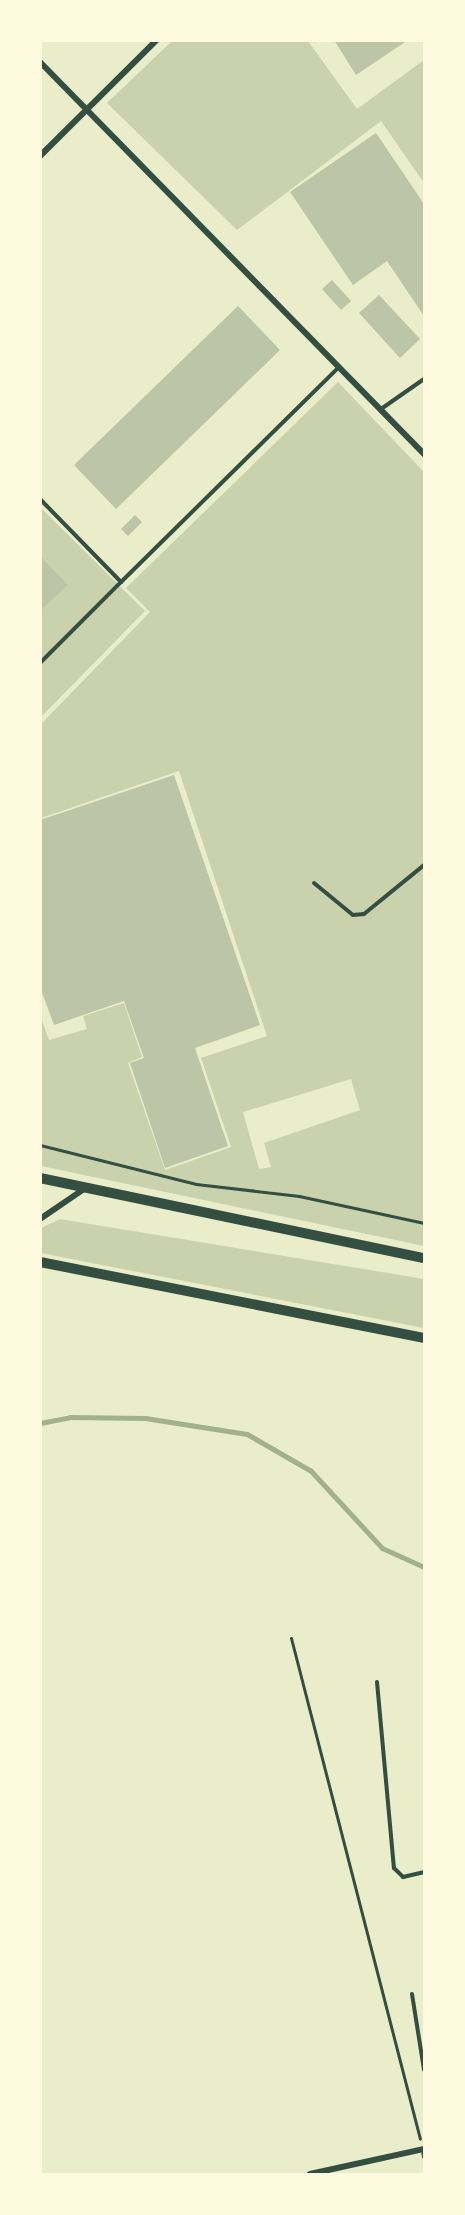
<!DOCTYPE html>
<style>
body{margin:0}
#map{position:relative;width:465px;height:2215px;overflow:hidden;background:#e9edc9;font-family:"Asap Condensed",sans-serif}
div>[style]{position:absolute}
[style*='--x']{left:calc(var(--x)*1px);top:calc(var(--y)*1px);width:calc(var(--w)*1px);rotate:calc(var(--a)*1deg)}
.green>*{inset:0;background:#cad2ad}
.stream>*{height:5px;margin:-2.5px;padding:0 2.5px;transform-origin:2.5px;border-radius:2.5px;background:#a3b18a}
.building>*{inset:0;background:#bcc5a7}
.path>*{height:3px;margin:-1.5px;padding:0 1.5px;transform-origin:1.5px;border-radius:1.5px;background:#344e41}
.service>*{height:4px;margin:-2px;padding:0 2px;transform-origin:2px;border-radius:2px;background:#344e41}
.minor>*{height:6px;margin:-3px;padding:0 3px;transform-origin:3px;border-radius:3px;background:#344e41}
.secondary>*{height:10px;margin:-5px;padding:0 5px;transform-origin:5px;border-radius:5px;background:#344e41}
span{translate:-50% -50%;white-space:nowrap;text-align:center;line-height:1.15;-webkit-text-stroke:4.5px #fefae0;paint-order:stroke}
.frame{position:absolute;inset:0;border:42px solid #fefae0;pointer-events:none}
</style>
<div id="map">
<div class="green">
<div style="clip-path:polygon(172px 41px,308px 41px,357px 109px,424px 60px,424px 183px,381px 121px,237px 230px,107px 103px)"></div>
<div style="clip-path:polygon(evenodd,338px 382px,424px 472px,424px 1246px,41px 1166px,40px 1015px,49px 1040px,87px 1029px,83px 1016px,124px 1003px,142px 1057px,128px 1063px,165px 1170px,231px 1147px,201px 1058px,267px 1036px,179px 771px,41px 818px,41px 724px,150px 612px,126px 588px,338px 382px,351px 1079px,360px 1110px,264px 1143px,271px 1167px,259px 1169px,243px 1112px,351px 1079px)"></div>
<div style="clip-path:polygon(40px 507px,145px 611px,41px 717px,40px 717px)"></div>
<div style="clip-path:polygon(60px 1219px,424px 1279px,424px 1328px,41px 1253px,41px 1228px)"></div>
</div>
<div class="stream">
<div style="--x:40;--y:1423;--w:31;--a:-11"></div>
<div style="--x:70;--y:1417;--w:75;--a:0.8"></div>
<div style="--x:145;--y:1418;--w:103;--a:8.9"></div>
<div style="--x:247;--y:1434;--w:74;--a:30"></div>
<div style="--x:311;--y:1471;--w:105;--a:47.3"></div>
<div style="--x:382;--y:1548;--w:46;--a:24.3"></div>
</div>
<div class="building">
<div style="clip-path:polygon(334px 40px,408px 40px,356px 75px)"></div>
<div style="clip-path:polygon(376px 133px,424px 204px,424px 316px,387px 261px,353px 285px,290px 192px)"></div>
<div style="clip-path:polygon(332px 280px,351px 301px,341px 310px,322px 289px)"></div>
<div style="clip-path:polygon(379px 295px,420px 339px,400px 358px,359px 313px)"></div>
<div style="clip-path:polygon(238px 306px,280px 350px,116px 509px,74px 465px)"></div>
<div style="clip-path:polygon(135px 515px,142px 522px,128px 536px,121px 529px)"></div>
<div style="clip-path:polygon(40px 556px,68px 585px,40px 611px)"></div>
<div style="clip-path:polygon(174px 775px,260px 1025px,195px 1048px,228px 1146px,165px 1168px,130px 1063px,144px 1058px,124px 1001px,54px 1025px,40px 987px,40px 820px)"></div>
</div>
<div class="path">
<div style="--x:40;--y:1145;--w:161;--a:14"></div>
<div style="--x:196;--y:1184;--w:104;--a:6.6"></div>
<div style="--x:299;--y:1196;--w:128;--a:12.2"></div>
<div style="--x:291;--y:1638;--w:517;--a:75.56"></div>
</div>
<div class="service">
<div style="--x:381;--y:409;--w:52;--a:-34.9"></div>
<div style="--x:40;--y:499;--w:116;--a:45.7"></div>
<div style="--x:121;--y:582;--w:306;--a:-44.6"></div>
<div style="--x:40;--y:663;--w:115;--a:-45"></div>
<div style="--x:314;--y:883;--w:50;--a:39.4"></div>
<div style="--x:353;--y:915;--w:11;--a:-5"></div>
<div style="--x:364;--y:914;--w:77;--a:-39.2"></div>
<div style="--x:377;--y:1682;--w:187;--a:84.8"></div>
<div style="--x:394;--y:1868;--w:13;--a:45"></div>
<div style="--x:403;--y:1877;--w:22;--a:-13"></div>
<div style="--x:412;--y:1994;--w:77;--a:81"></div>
<div style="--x:423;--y:2150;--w:7;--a:82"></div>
</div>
<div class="minor">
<div style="--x:40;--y:62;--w:549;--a:45.59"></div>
<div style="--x:40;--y:156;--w:165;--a:-44.8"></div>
<div style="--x:40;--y:1219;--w:53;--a:-34.3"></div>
<div style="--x:310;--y:2174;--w:117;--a:-12.4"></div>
</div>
<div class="secondary">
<div style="--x:40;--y:1178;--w:392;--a:11.8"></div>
<div style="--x:40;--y:1262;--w:391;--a:11.2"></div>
</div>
<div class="frame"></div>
</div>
